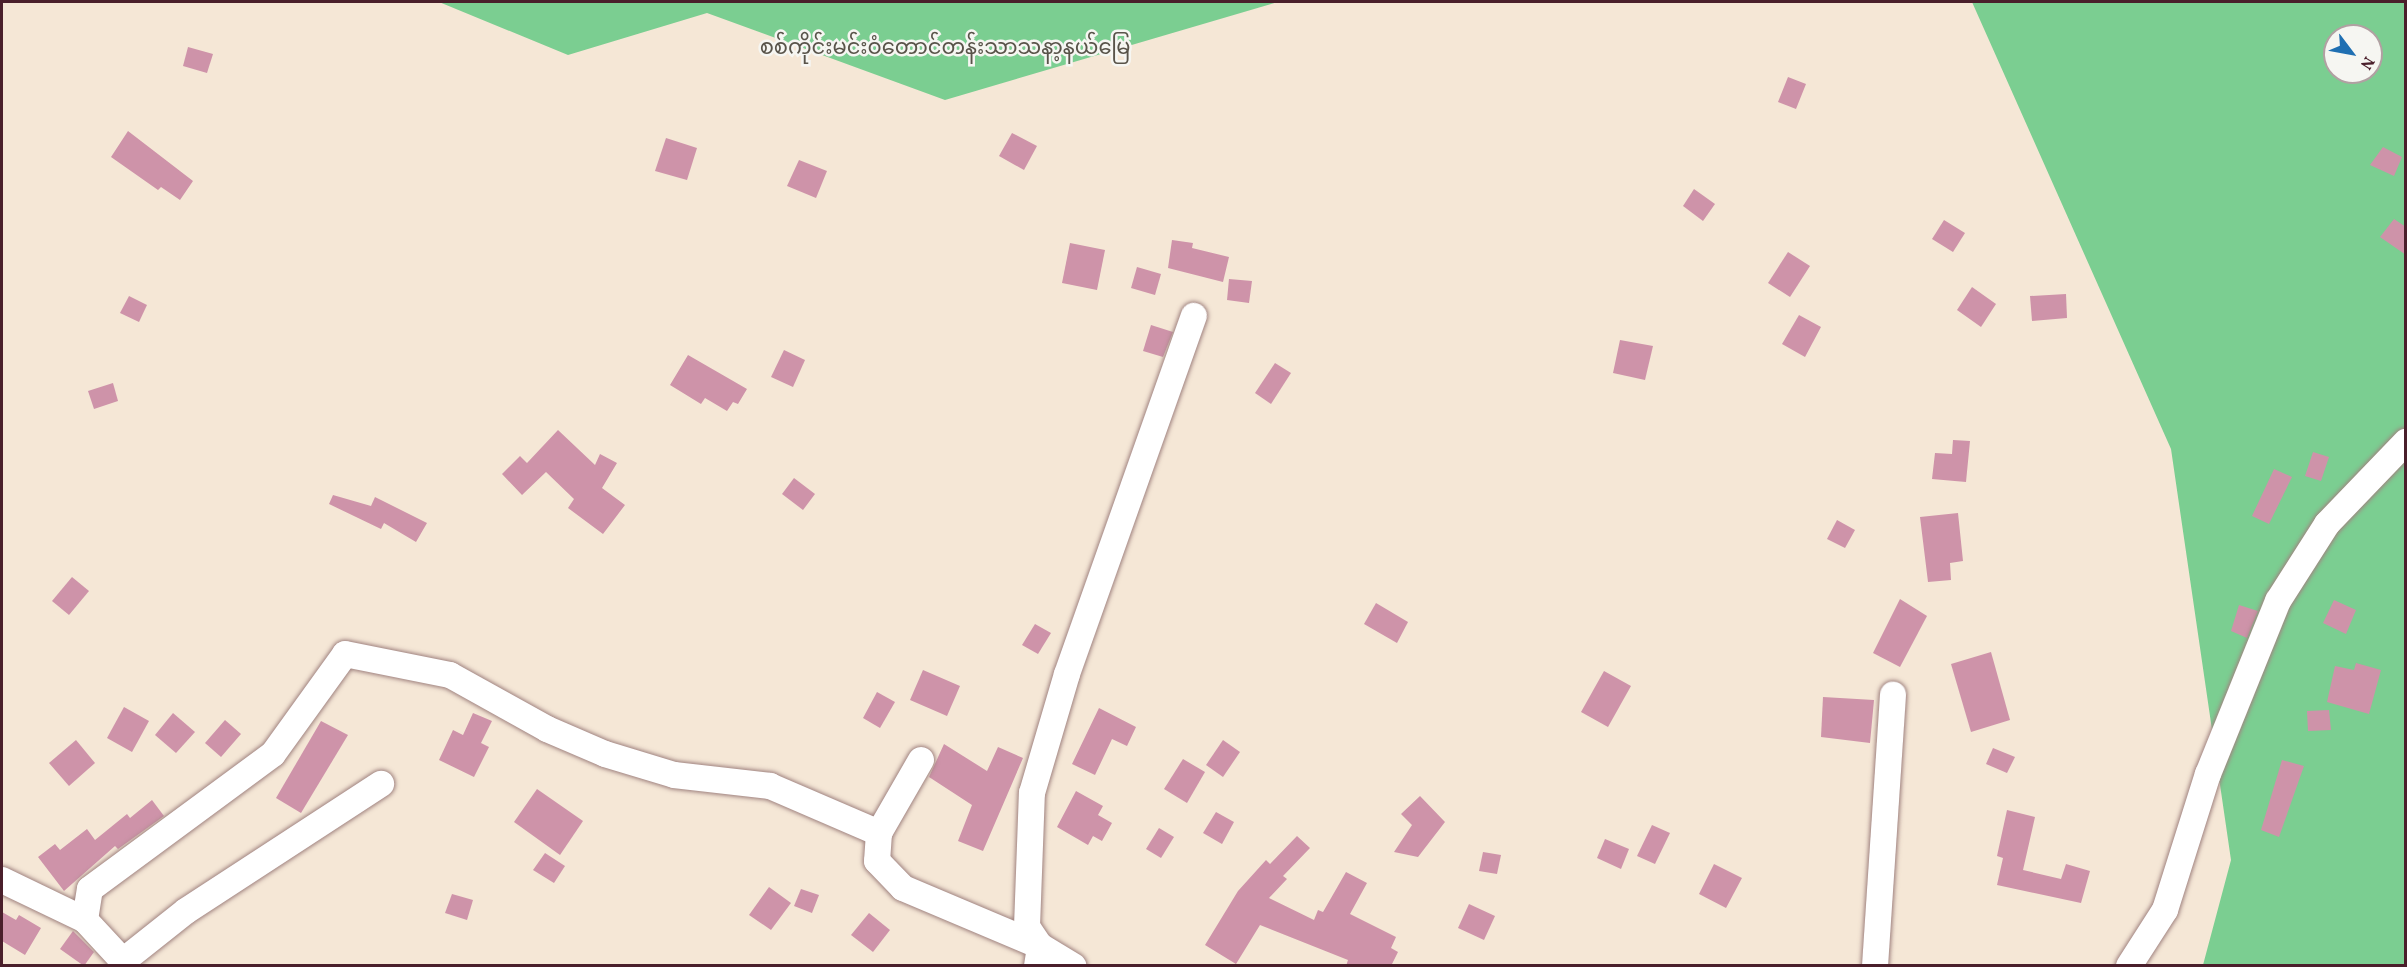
<!DOCTYPE html>
<meta charset="utf-8">
<style>
body{margin:0}
#map{position:relative;width:2407px;height:967px;overflow:hidden;background:#f5e7d6;font-family:Vollkorn,"Noto Sans Myanmar",serif}
div>[style]{position:absolute}
[style*='--x']{left:calc(var(--x)*1px);top:calc(var(--y)*1px);width:calc(var(--w)*1px);rotate:calc(var(--a)*1deg)}
.green>*{inset:0;background:#7bce91}
.building>*{inset:0;background:#ce93a9}
.roads{filter:drop-shadow(0 0 2px #a08380) drop-shadow(0 0 2px #a08380)}
.minor>*{height:26px;margin:-13px;padding:0 13px;transform-origin:13px;border-radius:13px;background:#fff}
span{translate:-50% -50%;white-space:nowrap;text-align:center;line-height:1.15;-webkit-text-stroke:5px #f6f6f2;paint-order:stroke}
.park-label{font-size:21px;color:#59544a}
.frame{position:absolute;inset:0;border:3px solid #4a1f2b;pointer-events:none}
.north{position:absolute;left:2323px;top:24px;width:60px;height:60px;box-sizing:border-box;background:#f6f6f2;border:2px solid #b1a0a2;border-radius:50%;rotate:122deg;font-size:16px;font-weight:700;line-height:24px;text-align:center;color:#4a1f2b}
.north::after{content:'';display:block;margin:auto;width:21px;height:27px;background:#1f6fb2;clip-path:polygon(50% 0,100% 100%,50% 72%,0 100%)}
</style>
<div id="map">
<div class="green">
<div style="clip-path:polygon(439px 2px,1278px 2px,945px 100px,707px 13px,568px 55px)"></div>
<div style="clip-path:polygon(evenodd,1972px 2px,2405px 2px,2405px 965px,2203px 965px,2231px 860px,2171px 449px,1972px 2px,2335px 36px,2371px 36px,2371px 72px,2335px 72px,2335px 36px)"></div>
</div>
<div class="building">
<div style="clip-path:polygon(188px 47px,213px 54px,207px 73px,183px 66px)"></div>
<div style="clip-path:polygon(1788px 77px,1806px 84px,1796px 109px,1778px 102px)"></div>
<div style="clip-path:polygon(128px 131px,193px 181px,180px 200px,161px 187px,158px 190px,111px 157px)"></div>
<div style="clip-path:polygon(1012px 133px,1037px 146px,1024px 170px,999px 156px)"></div>
<div style="clip-path:polygon(666px 138px,697px 148px,687px 180px,655px 171px)"></div>
<div style="clip-path:polygon(2383px 147px,2402px 157px,2394px 176px,2370px 165px)"></div>
<div style="clip-path:polygon(799px 160px,827px 171px,816px 198px,787px 186px)"></div>
<div style="clip-path:polygon(1694px 189px,1715px 204px,1703px 221px,1683px 206px)"></div>
<div style="clip-path:polygon(2394px 219px,2406px 227px,2406px 255px,2380px 237px)"></div>
<div style="clip-path:polygon(1944px 220px,1965px 233px,1953px 252px,1932px 239px)"></div>
<div style="clip-path:polygon(1172px 240px,1193px 243px,1192px 248px,1229px 257px,1223px 282px,1168px 268px)"></div>
<div style="clip-path:polygon(1070px 243px,1105px 250px,1097px 290px,1062px 283px)"></div>
<div style="clip-path:polygon(1788px 252px,1810px 266px,1790px 297px,1768px 283px)"></div>
<div style="clip-path:polygon(1137px 267px,1161px 274px,1155px 295px,1131px 288px)"></div>
<div style="clip-path:polygon(1229px 279px,1252px 281px,1249px 303px,1227px 300px)"></div>
<div style="clip-path:polygon(1972px 287px,1996px 304px,1981px 327px,1957px 310px)"></div>
<div style="clip-path:polygon(2066px 294px,2067px 318px,2032px 321px,2030px 296px)"></div>
<div style="clip-path:polygon(129px 296px,147px 305px,139px 322px,120px 313px)"></div>
<div style="clip-path:polygon(1799px 315px,1821px 327px,1805px 357px,1782px 344px)"></div>
<div style="clip-path:polygon(1151px 325px,1173px 332px,1163px 357px,1143px 351px)"></div>
<div style="clip-path:polygon(1620px 340px,1653px 346px,1645px 380px,1613px 373px)"></div>
<div style="clip-path:polygon(784px 350px,805px 360px,793px 387px,771px 377px)"></div>
<div style="clip-path:polygon(688px 355px,747px 389px,738px 404px,733px 402px,727px 411px,705px 398px,701px 404px,670px 385px)"></div>
<div style="clip-path:polygon(1275px 363px,1291px 373px,1271px 404px,1255px 393px)"></div>
<div style="clip-path:polygon(113px 383px,118px 401px,94px 409px,88px 391px)"></div>
<div style="clip-path:polygon(558px 430px,595px 465px,600px 454px,617px 463px,602px 488px,625px 505px,603px 534px,568px 508px,574px 499px,546px 472px,522px 495px,502px 474px,520px 456px,527px 463px)"></div>
<div style="clip-path:polygon(1953px 440px,1970px 441px,1966px 482px,1932px 479px,1935px 453px,1952px 454px)"></div>
<div style="clip-path:polygon(2313px 452px,2329px 457px,2321px 481px,2305px 476px)"></div>
<div style="clip-path:polygon(2274px 469px,2292px 477px,2269px 524px,2252px 516px)"></div>
<div style="clip-path:polygon(794px 478px,815px 494px,803px 510px,782px 494px)"></div>
<div style="clip-path:polygon(333px 495px,371px 506px,375px 497px,427px 523px,416px 542px,384px 523px,381px 529px,329px 504px)"></div>
<div style="clip-path:polygon(1958px 513px,1963px 561px,1950px 563px,1951px 580px,1928px 582px,1920px 517px)"></div>
<div style="clip-path:polygon(1837px 520px,1855px 530px,1845px 548px,1827px 539px)"></div>
<div style="clip-path:polygon(72px 577px,89px 591px,69px 615px,52px 601px)"></div>
<div style="clip-path:polygon(1900px 599px,1927px 616px,1900px 667px,1873px 653px)"></div>
<div style="clip-path:polygon(2334px 600px,2356px 610px,2346px 634px,2323px 623px)"></div>
<div style="clip-path:polygon(1376px 603px,1408px 622px,1397px 643px,1364px 624px)"></div>
<div style="clip-path:polygon(2239px 605px,2258px 611px,2247px 638px,2231px 631px)"></div>
<div style="clip-path:polygon(1035px 624px,1051px 633px,1038px 654px,1022px 645px)"></div>
<div style="clip-path:polygon(1991px 652px,2010px 720px,1971px 732px,1951px 664px)"></div>
<div style="clip-path:polygon(2356px 663px,2381px 670px,2369px 714px,2327px 702px,2335px 666px,2354px 670px)"></div>
<div style="clip-path:polygon(923px 670px,960px 686px,947px 716px,910px 700px)"></div>
<div style="clip-path:polygon(1604px 671px,1631px 686px,1608px 727px,1581px 712px)"></div>
<div style="clip-path:polygon(877px 692px,895px 702px,880px 728px,863px 718px)"></div>
<div style="clip-path:polygon(1823px 697px,1874px 700px,1870px 743px,1821px 737px)"></div>
<div style="clip-path:polygon(124px 707px,149px 721px,132px 752px,107px 738px)"></div>
<div style="clip-path:polygon(1099px 708px,1136px 727px,1127px 746px,1112px 739px,1095px 775px,1072px 764px)"></div>
<div style="clip-path:polygon(2329px 710px,2331px 730px,2308px 731px,2307px 711px)"></div>
<div style="clip-path:polygon(173px 713px,195px 732px,176px 753px,155px 735px)"></div>
<div style="clip-path:polygon(473px 713px,492px 721px,481px 743px,489px 747px,474px 777px,439px 760px,453px 730px,463px 735px)"></div>
<div style="clip-path:polygon(225px 720px,241px 734px,221px 757px,205px 743px)"></div>
<div style="clip-path:polygon(321px 721px,348px 735px,301px 813px,276px 798px)"></div>
<div style="clip-path:polygon(76px 740px,95px 763px,69px 786px,49px 763px)"></div>
<div style="clip-path:polygon(1223px 740px,1240px 752px,1223px 777px,1206px 765px)"></div>
<div style="clip-path:polygon(944px 744px,987px 771px,998px 747px,1023px 758px,983px 851px,958px 841px,972px 805px,929px 777px)"></div>
<div style="clip-path:polygon(1993px 748px,2015px 757px,2007px 773px,1986px 764px)"></div>
<div style="clip-path:polygon(1183px 759px,1205px 772px,1187px 803px,1164px 789px)"></div>
<div style="clip-path:polygon(2282px 760px,2304px 766px,2279px 837px,2261px 830px)"></div>
<div style="clip-path:polygon(537px 789px,583px 821px,560px 855px,514px 822px)"></div>
<div style="clip-path:polygon(1076px 791px,1103px 806px,1098px 815px,1112px 823px,1102px 841px,1093px 836px,1088px 845px,1057px 827px)"></div>
<div style="clip-path:polygon(1420px 796px,1445px 822px,1418px 857px,1394px 852px,1412px 825px,1401px 814px)"></div>
<div style="clip-path:polygon(152px 800px,164px 816px,118px 849px,115px 846px,64px 891px,38px 857px,55px 844px,60px 850px,87px 829px,95px 840px,127px 814px,130px 818px)"></div>
<div style="clip-path:polygon(2007px 810px,2035px 817px,2023px 870px,2061px 879px,2066px 864px,2090px 871px,2081px 903px,1997px 885px,2003px 858px,1997px 856px)"></div>
<div style="clip-path:polygon(1216px 812px,1234px 822px,1222px 844px,1203px 833px)"></div>
<div style="clip-path:polygon(1652px 825px,1670px 833px,1655px 864px,1637px 856px)"></div>
<div style="clip-path:polygon(1159px 828px,1174px 837px,1161px 858px,1146px 849px)"></div>
<div style="clip-path:polygon(1297px 836px,1310px 848px,1283px 876px,1287px 879px,1269px 898px,1314px 920px,1318px 910px,1323px 912px,1346px 872px,1367px 883px,1350px 914px,1396px 937px,1391px 948px,1398px 952px,1391px 966px,1346px 966px,1348px 960px,1260px 925px,1236px 964px,1205px 945px,1238px 891px,1266px 860px,1270px 864px)"></div>
<div style="clip-path:polygon(1605px 839px,1629px 849px,1621px 869px,1597px 858px)"></div>
<div style="clip-path:polygon(1483px 852px,1501px 855px,1497px 874px,1479px 871px)"></div>
<div style="clip-path:polygon(545px 853px,565px 866px,554px 883px,533px 870px)"></div>
<div style="clip-path:polygon(1714px 864px,1742px 878px,1726px 908px,1699px 894px)"></div>
<div style="clip-path:polygon(769px 887px,791px 903px,771px 930px,749px 915px)"></div>
<div style="clip-path:polygon(801px 889px,819px 895px,812px 913px,794px 906px)"></div>
<div style="clip-path:polygon(452px 894px,473px 900px,467px 920px,445px 913px)"></div>
<div style="clip-path:polygon(1469px 904px,1495px 916px,1484px 940px,1458px 928px)"></div>
<div style="clip-path:polygon(2px 912px,16px 920px,19px 915px,41px 928px,25px 955px,2px 941px)"></div>
<div style="clip-path:polygon(869px 913px,890px 930px,873px 952px,851px 935px)"></div>
<div style="clip-path:polygon(73px 931px,94px 952px,84px 966px,60px 949px)"></div>
</div>
<div class="roads">
<div class="minor">
<div style="--x:921;--y:760;--w:84;--a:119.9"></div>
<div style="--x:879;--y:833;--w:28;--a:94"></div>
<div style="--x:877;--y:861;--w:37;--a:46"></div>
<div style="--x:903;--y:888;--w:149;--a:22.9"></div>
<div style="--x:1040;--y:946;--w:39;--a:31"></div>
<div style="--x:2;--y:880;--w:92;--a:25.7"></div>
<div style="--x:85;--y:920;--w:56;--a:47.2"></div>
<div style="--x:123;--y:961;--w:80;--a:-38.4"></div>
<div style="--x:186;--y:911;--w:233;--a:-33.1"></div>
<div style="--x:85;--y:920;--w:31;--a:-81"></div>
<div style="--x:90;--y:889;--w:227;--a:-36.4"></div>
<div style="--x:273;--y:754;--w:123;--a:-54.2"></div>
<div style="--x:345;--y:654;--w:107;--a:11.3"></div>
<div style="--x:450;--y:675;--w:111;--a:29.1"></div>
<div style="--x:547;--y:729;--w:63;--a:23.3"></div>
<div style="--x:605;--y:754;--w:72;--a:16.9"></div>
<div style="--x:674;--y:775;--w:97;--a:6.5"></div>
<div style="--x:770;--y:786;--w:119;--a:23.3"></div>
<div style="--x:1037;--y:966;--w:20;--a:-81"></div>
<div style="--x:1040;--y:946;--w:23;--a:-124"></div>
<div style="--x:1027;--y:927;--w:134;--a:-87.9"></div>
<div style="--x:1032;--y:793;--w:124;--a:-73.6"></div>
<div style="--x:1067;--y:674;--w:380;--a:-70.5"></div>
<div style="--x:1875;--y:966;--w:272;--a:-86.2"></div>
<div style="--x:2129;--y:966;--w:67;--a:-57.3"></div>
<div style="--x:2165;--y:910;--w:143;--a:-72.5"></div>
<div style="--x:2208;--y:774;--w:187;--a:-68"></div>
<div style="--x:2278;--y:601;--w:91;--a:-57.5"></div>
<div style="--x:2327;--y:524;--w:114;--a:-46.1"></div>
</div>
</div>
<div class="park-label">
<span style="left:945px;top:49px">စစ်ကိုင်းမင်းဝံတောင်တန်းသာသနာ့နယ်မြေ</span>
</div>
<div class="frame"></div>
<div class="north">N</div>
</div>
